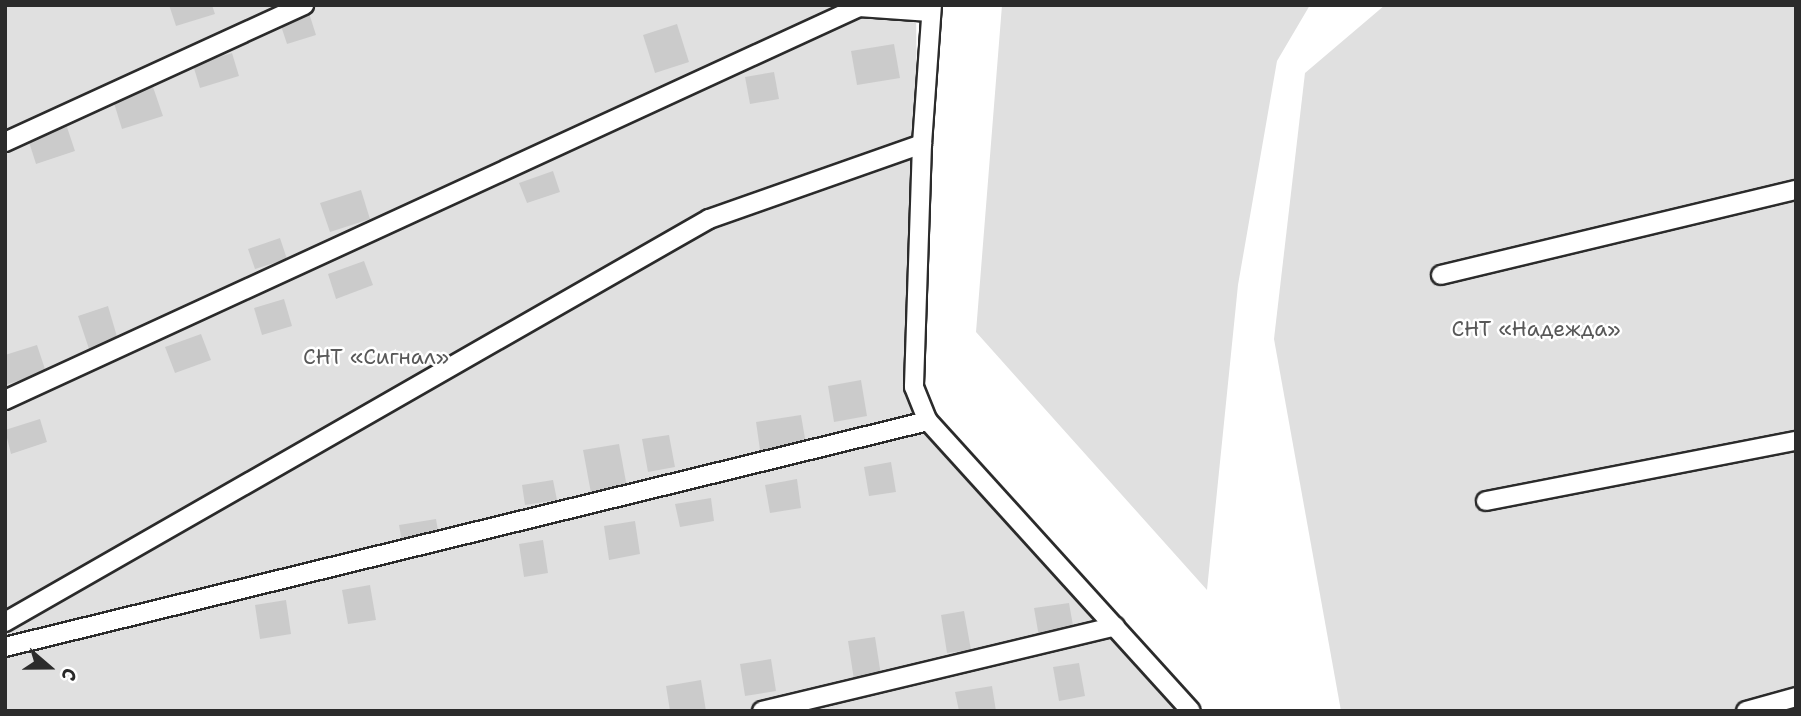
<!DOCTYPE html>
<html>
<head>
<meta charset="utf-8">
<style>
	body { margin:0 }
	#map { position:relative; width:1801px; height:716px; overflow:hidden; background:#fff; font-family:"Shantell Sans",sans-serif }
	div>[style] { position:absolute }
	.green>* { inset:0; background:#e0e0e0 }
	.building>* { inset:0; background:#cbcbcb }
	.roads { filter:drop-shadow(2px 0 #2b2b2b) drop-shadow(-2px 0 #2b2b2b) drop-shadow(0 2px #2b2b2b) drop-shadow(0 -2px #2b2b2b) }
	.lane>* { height:18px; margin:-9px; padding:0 9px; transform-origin:9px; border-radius:9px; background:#fff }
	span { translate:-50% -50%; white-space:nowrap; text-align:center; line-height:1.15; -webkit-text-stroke:5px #fff; paint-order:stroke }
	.park-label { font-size:21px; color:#585858 }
	.frame { position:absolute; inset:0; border:7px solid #2b2b2b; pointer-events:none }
	.north { position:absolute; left:14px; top:632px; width:70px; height:70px; -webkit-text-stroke:5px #fff; paint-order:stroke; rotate:110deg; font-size:19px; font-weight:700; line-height:28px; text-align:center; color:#2b2b2b }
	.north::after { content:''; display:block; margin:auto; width:24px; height:32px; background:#2b2b2b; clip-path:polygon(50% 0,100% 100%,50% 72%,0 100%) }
</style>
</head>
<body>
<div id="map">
	<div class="green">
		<div style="clip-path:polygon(5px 5px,916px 5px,920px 414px,1204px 711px,5px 711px)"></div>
		<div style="clip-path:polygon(1002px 5px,1310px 5px,1277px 61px,1238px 285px,1207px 590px,976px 332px)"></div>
		<div style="clip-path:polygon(1385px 5px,1796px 5px,1796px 711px,1341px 711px,1274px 339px,1305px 73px)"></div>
	</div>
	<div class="building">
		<div style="clip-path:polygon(169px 5px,212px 5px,215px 14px,176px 26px)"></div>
		<div style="clip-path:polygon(309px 13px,316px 35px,287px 44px,280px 23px)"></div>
		<div style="clip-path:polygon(677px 24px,689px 62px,655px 73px,643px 35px)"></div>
		<div style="clip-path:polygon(894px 44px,900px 78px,857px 85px,851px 51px)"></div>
		<div style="clip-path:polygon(232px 53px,239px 76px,200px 88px,193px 65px)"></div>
		<div style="clip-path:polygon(774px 72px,779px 99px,750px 104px,745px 77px)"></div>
		<div style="clip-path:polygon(153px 87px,163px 116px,122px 129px,113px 100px)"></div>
		<div style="clip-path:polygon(67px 127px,75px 151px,36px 164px,28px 139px)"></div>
		<div style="clip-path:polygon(553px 171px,560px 192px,527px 203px,519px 183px)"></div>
		<div style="clip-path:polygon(361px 190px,370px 219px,330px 232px,320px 203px)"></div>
		<div style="clip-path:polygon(280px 238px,287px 259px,255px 269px,248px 249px)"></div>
		<div style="clip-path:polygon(364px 261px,373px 285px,336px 299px,328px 274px)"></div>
		<div style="clip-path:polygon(284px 299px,292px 326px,262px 335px,254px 308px)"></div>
		<div style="clip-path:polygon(108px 306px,118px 340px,89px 349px,78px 316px)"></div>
		<div style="clip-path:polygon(201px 334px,211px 360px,175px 373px,165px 347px)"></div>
		<div style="clip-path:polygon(37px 345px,46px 372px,5px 385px,5px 355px)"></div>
		<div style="clip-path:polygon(861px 380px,867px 416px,834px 422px,828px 386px)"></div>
		<div style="clip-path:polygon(801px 415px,807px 450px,761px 457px,756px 422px)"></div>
		<div style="clip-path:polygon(40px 419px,47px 442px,11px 454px,5px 430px)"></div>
		<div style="clip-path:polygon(669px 435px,675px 467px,648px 472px,642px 439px)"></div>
		<div style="clip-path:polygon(619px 444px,627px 487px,591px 493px,583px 450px)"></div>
		<div style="clip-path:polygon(891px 462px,896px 492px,869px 496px,864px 467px)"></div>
		<div style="clip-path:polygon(797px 479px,801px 508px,770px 513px,765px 485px)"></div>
		<div style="clip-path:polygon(553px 480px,557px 500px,525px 505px,522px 485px)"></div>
		<div style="clip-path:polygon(711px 498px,714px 521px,680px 527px,675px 504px)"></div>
		<div style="clip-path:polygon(436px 519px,439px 536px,402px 542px,399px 525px)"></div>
		<div style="clip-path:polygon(635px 521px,640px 554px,609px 560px,604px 526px)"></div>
		<div style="clip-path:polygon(543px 540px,548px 573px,524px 577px,519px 544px)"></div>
		<div style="clip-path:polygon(370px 585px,376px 620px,348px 624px,342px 590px)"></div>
		<div style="clip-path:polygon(286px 600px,291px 634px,260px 639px,255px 605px)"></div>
		<div style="clip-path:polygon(1069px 603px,1074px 631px,1039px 637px,1034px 608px)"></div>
		<div style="clip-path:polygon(964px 611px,971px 650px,947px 653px,941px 615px)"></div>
		<div style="clip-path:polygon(875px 637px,881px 675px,854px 680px,848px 641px)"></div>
		<div style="clip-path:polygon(771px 659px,776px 691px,745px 696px,740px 664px)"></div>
		<div style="clip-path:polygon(1079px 663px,1085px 696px,1059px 701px,1053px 667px)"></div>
		<div style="clip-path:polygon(701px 680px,706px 711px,670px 711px,666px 686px)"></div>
		<div style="clip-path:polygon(992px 686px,996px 711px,959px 711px,955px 692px)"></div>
	</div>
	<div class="roads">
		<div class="lane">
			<div style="left:5px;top:142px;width:329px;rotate:-24.6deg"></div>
			<div style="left:922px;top:144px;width:139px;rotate:-85.9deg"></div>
			<div style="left:1441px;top:275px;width:365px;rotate:-13.5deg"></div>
			<div style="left:5px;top:400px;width:940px;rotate:-24.71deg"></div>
			<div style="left:859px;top:7px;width:71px;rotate:4deg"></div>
			<div style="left:1486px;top:501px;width:316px;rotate:-11deg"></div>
			<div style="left:5px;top:622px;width:811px;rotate:-29.79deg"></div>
			<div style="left:709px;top:219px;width:226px;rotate:-19.4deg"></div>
			<div style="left:922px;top:144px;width:243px;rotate:91.9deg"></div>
			<div style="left:914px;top:387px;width:37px;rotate:68deg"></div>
			<div style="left:928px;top:421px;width:391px;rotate:47.8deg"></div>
			<div style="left:5px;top:647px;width:950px;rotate:-13.76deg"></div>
			<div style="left:762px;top:711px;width:363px;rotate:-13.5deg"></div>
			<div style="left:1746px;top:711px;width:52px;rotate:-15.6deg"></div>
		</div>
	</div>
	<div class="park-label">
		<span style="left:1536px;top:329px">СНТ «Надежда»</span>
		<span style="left:376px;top:357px">СНТ «Сигнал»</span>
	</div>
	<div class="frame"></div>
	<div class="north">С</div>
</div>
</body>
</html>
